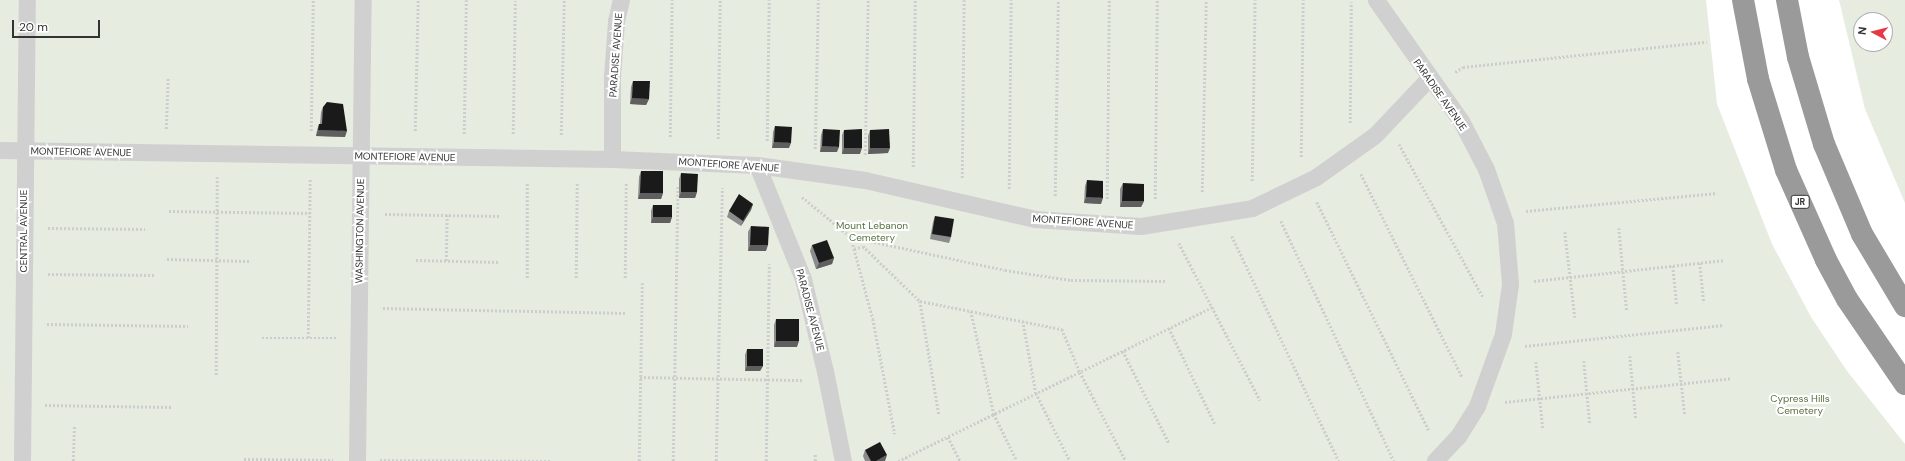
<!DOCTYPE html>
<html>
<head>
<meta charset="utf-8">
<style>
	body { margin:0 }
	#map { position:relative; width:1905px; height:461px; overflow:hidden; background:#fff; font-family:"DM Sans",sans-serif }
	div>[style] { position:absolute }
	.green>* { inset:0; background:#e6ecdf }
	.path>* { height:2.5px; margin-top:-1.25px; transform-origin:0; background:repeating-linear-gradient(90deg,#cdcdcd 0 2px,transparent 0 4px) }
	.service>* { height:17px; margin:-8.5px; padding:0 8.5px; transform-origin:8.5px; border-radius:8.5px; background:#d0d0d0 }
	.motorway>* { height:22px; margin:-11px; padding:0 11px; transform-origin:11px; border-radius:11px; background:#9a9a9a }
	.wall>* { inset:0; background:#8c8c8c }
	.shaded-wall>* { inset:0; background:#5f5f5f }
	.building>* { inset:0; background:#1a1a1a }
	span { translate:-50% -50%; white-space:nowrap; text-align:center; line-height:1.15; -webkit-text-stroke:4px #fff; paint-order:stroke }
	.shield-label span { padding:1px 3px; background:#fff; border:1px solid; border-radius:3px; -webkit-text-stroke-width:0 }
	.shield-label { font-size:9px; color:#333; font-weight:700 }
	.street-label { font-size:10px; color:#333 }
	.park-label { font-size:10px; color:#56703f }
	.north { position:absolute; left:1853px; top:12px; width:40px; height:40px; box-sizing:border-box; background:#fff; border:1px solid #adadad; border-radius:50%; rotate:277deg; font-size:11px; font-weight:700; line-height:16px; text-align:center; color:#333 }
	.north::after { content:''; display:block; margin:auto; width:14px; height:18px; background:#e63946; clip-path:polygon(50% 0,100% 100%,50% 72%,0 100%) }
	.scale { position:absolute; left:12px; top:20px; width:88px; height:18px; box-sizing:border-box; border:2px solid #333; border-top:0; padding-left:5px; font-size:12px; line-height:14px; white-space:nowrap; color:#333; -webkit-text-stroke:3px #fff; paint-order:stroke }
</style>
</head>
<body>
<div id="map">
	<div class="green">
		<div style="clip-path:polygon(0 0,1706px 0,1717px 104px,1772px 244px,1811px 317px,1847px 371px,1905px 444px,1905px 461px,0 461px)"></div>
		<div style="clip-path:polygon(evenodd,1839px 0,1905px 0,1905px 203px,1865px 109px,1839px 0,1861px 20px,1885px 20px,1885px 44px,1861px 44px,1861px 20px)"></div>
	</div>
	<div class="path">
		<div style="left:1455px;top:72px;width:9px;rotate:-32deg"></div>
		<div style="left:1463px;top:67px;width:245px;rotate:-5.9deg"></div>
		<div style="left:1350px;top:123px;width:121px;rotate:-89.5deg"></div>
		<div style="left:166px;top:129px;width:52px;rotate:-87.8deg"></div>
		<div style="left:311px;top:131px;width:131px;rotate:-89.1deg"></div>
		<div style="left:415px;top:131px;width:131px;rotate:-88.7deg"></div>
		<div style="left:464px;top:134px;width:134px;rotate:-89.1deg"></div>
		<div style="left:513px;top:134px;width:133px;rotate:-89.1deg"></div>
		<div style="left:561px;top:135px;width:135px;rotate:-88.7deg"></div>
		<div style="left:670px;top:137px;width:137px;rotate:-89.2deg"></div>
		<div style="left:718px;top:139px;width:139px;rotate:-89.2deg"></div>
		<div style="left:767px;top:141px;width:141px;rotate:-89.2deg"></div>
		<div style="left:1399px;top:144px;width:175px;rotate:61.2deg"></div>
		<div style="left:815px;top:149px;width:149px;rotate:-88.8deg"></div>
		<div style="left:865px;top:155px;width:155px;rotate:-88.9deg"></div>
		<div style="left:1301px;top:157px;width:157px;rotate:-89.3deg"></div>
		<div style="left:913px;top:167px;width:167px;rotate:-89.3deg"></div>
		<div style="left:1361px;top:174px;width:227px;rotate:63.5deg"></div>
		<div style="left:962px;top:178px;width:178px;rotate:-89.4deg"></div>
		<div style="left:1252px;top:181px;width:181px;rotate:-89.1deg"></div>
		<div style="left:1009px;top:189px;width:189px;rotate:-89.4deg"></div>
		<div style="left:1202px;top:192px;width:192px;rotate:-88.8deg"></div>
		<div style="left:1055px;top:196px;width:196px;rotate:-89.1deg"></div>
		<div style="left:802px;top:197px;width:63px;rotate:39.2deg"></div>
		<div style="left:851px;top:237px;width:85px;rotate:75deg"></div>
		<div style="left:873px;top:319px;width:117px;rotate:79.2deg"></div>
		<div style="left:1107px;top:199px;width:199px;rotate:-89.4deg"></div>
		<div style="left:1155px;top:199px;width:199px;rotate:-89.4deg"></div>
		<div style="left:1317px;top:202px;width:255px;rotate:63.9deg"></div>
		<div style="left:169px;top:211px;width:141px;rotate:0.8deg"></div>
		<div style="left:1526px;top:211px;width:192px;rotate:-5.4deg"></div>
		<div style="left:385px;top:214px;width:114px;rotate:1deg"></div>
		<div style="left:1281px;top:221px;width:265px;rotate:64.8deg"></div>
		<div style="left:48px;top:228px;width:97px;rotate:0.6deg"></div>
		<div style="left:1619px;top:228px;width:84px;rotate:84.6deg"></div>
		<div style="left:1565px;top:232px;width:86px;rotate:83.3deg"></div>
		<div style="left:1232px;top:236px;width:249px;rotate:64.6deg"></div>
		<div style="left:851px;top:237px;width:157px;rotate:12.1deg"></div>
		<div style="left:1005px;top:270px;width:67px;rotate:8.6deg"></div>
		<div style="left:1071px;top:280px;width:95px;rotate:0.6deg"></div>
		<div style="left:1179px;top:243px;width:177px;rotate:62.7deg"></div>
		<div style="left:863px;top:246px;width:79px;rotate:44deg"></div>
		<div style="left:920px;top:301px;width:115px;rotate:80.5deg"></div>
		<div style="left:854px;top:249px;width:9px;rotate:-18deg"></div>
		<div style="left:167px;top:259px;width:82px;rotate:1.4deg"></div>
		<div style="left:416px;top:260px;width:83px;rotate:1.4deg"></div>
		<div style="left:446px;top:261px;width:46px;rotate:-88.8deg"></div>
		<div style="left:1700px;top:263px;width:40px;rotate:84.3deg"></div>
		<div style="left:1673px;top:266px;width:40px;rotate:84.3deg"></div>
		<div style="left:48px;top:274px;width:107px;rotate:0.5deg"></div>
		<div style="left:527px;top:278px;width:96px;rotate:-90deg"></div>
		<div style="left:576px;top:278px;width:95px;rotate:-89.4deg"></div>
		<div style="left:625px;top:278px;width:95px;rotate:-89.4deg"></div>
		<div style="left:1534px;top:281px;width:190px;rotate:-6.3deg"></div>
		<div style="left:920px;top:301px;width:145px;rotate:11.2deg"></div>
		<div style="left:1062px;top:329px;width:47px;rotate:67.3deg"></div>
		<div style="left:1080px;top:372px;width:100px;rotate:62.7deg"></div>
		<div style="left:383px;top:308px;width:242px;rotate:1.2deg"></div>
		<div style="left:971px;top:311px;width:106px;rotate:77.4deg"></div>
		<div style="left:994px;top:414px;width:52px;rotate:63.9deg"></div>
		<div style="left:1023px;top:321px;width:73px;rotate:79.8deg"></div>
		<div style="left:1036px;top:393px;width:76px;rotate:63.4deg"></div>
		<div style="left:47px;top:324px;width:141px;rotate:0.8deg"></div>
		<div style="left:1169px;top:328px;width:106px;rotate:64.4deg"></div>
		<div style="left:262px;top:338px;width:74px"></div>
		<div style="left:308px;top:338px;width:160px;rotate:-89.3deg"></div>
		<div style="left:1525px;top:346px;width:200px;rotate:-6deg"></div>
		<div style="left:1123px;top:351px;width:103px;rotate:63.4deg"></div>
		<div style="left:1678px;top:352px;width:63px;rotate:83.7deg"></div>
		<div style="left:1630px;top:356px;width:63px;rotate:84.6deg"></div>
		<div style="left:1584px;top:361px;width:63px;rotate:84.6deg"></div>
		<div style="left:1536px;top:362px;width:67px;rotate:84deg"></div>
		<div style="left:216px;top:375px;width:198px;rotate:-89.7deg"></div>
		<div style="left:640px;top:377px;width:163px;rotate:1.1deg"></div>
		<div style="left:1505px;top:402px;width:228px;rotate:-6deg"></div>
		<div style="left:45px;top:405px;width:127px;rotate:0.9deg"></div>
		<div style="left:948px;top:437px;width:27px;rotate:63deg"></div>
		<div style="left:906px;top:457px;width:4px;rotate:63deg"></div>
		<div style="left:244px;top:459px;width:89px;rotate:0.6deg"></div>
		<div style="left:380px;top:460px;width:171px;rotate:0.3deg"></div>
		<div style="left:73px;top:461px;width:36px;rotate:-88deg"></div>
		<div style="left:639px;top:461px;width:178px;rotate:-89deg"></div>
		<div style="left:673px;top:461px;width:275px;rotate:-89deg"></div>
		<div style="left:716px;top:461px;width:273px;rotate:-88.7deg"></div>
		<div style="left:766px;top:461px;width:197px;rotate:-89.1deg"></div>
		<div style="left:815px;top:461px;width:7px;rotate:-90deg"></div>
		<div style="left:898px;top:461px;width:350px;rotate:-26.1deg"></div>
	</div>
	<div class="service">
		<div style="left:1376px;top:0;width:148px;rotate:54.9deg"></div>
		<div style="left:1461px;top:121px;width:54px;rotate:62.5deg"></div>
		<div style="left:1486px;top:169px;width:57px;rotate:70.6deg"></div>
		<div style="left:1505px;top:223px;width:61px;rotate:85.3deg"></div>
		<div style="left:1510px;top:284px;width:50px;rotate:98deg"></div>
		<div style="left:1503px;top:334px;width:77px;rotate:109.9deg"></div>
		<div style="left:1477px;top:406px;width:36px;rotate:122deg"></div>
		<div style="left:1458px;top:436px;width:34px;rotate:133deg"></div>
		<div style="left:0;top:150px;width:612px;rotate:0.84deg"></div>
		<div style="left:612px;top:159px;width:145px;rotate:2.4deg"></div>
		<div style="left:757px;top:165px;width:109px;rotate:7.9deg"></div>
		<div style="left:865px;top:180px;width:174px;rotate:12.9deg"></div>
		<div style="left:1035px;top:219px;width:106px;rotate:3.8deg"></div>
		<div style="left:1141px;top:226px;width:112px;rotate:-9.2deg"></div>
		<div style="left:1252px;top:208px;width:71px;rotate:-25.8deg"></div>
		<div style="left:1316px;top:177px;width:72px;rotate:-35.4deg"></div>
		<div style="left:1375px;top:135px;width:79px;rotate:-46.5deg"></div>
		<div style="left:612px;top:159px;width:83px;rotate:-90deg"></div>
		<div style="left:612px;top:76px;width:55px;rotate:-85.8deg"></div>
		<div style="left:616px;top:21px;width:22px;rotate:-77deg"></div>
		<div style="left:757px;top:165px;width:123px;rotate:68deg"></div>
		<div style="left:803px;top:279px;width:95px;rotate:76.6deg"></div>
		<div style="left:825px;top:371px;width:92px;rotate:78.7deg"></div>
		<div style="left:22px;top:461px;width:461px;rotate:-89.4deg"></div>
		<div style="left:357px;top:461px;width:461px;rotate:-89.3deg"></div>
	</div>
	<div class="motorway">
		<div style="left:1743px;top:0;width:80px;rotate:79.2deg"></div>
		<div style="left:1758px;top:79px;width:95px;rotate:72.9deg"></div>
		<div style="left:1786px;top:170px;width:98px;rotate:66deg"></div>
		<div style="left:1826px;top:260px;width:44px;rotate:61.7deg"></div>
		<div style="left:1847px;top:299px;width:103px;rotate:55.7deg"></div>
		<div style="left:1787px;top:0;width:58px;rotate:79.1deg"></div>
		<div style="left:1798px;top:57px;width:91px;rotate:73.4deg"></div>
		<div style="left:1824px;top:144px;width:98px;rotate:67.1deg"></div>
		<div style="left:1862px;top:234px;width:84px;rotate:59.2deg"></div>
	</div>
	<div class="wall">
		<div style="clip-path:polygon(633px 81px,649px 99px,646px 105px,630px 104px,631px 87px)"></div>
		<div style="clip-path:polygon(323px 107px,345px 137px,316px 136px,317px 130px,319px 124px,320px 124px,321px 112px)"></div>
		<div style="clip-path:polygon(775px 126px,789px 148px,772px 148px,773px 132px)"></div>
		<div style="clip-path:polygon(823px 129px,837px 152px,820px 152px,821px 135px)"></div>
		<div style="clip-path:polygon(844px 130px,860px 154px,842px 154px,842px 135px)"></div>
		<div style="clip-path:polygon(870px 130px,888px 153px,868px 154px,868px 136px)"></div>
		<div style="clip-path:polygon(641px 171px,663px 193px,661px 199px,638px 199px,639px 177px)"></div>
		<div style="clip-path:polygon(681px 173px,697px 192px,695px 198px,679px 198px,679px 179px)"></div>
		<div style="clip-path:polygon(1087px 180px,1101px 204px,1084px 203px,1085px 186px)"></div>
		<div style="clip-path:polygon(1123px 183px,1144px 201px,1141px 207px,1120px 207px,1120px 189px)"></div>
		<div style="clip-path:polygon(753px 204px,751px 210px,741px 226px,727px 217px,729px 211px)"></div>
		<div style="clip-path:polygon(653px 205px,672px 217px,670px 223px,651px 223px,651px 211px)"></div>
		<div style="clip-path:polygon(935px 216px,951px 237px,949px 243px,930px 239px,933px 222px)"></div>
		<div style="clip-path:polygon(751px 226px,766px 251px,748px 251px,748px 232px)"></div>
		<div style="clip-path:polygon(812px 245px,834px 258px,832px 264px,816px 269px,810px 251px)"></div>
		<div style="clip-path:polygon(776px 319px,797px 347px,774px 347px,774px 325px)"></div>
		<div style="clip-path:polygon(747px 349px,763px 366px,760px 371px,745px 371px,745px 355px)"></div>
		<div style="clip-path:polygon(865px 450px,885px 461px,865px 461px,863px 456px)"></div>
	</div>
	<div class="shaded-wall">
		<div style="clip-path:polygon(632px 98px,649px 99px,646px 105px,630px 104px)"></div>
		<div style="clip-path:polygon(318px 130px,347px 131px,345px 137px,316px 136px)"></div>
		<div style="clip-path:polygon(774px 142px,791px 143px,789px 148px,772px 148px)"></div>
		<div style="clip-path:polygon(822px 146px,839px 147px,837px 152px,820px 152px)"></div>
		<div style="clip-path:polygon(844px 148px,862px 148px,860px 154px,842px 154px)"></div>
		<div style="clip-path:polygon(870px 148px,890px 148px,888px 153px,868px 154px)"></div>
		<div style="clip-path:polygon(681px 192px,697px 192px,695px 198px,679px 198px)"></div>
		<div style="clip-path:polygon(640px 193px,663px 193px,661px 199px,638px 199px)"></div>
		<div style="clip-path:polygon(1086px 197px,1103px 198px,1101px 204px,1084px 203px)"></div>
		<div style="clip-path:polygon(1122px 201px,1144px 201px,1141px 207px,1120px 207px)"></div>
		<div style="clip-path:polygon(753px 204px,751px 210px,741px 226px,743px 221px)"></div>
		<div style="clip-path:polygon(653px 217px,672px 217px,670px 223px,651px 223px)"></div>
		<div style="clip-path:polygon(750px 245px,768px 245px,766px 251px,748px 251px)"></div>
		<div style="clip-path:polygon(834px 258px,832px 264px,816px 269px,819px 263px)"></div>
		<div style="clip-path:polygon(776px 341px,799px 341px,797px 347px,774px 347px)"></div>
		<div style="clip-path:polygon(747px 366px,763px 366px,760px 371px,745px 371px)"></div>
		<div style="clip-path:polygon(887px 455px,885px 461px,876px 461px)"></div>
	</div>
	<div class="building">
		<div style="clip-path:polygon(633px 81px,650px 81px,649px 99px,632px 98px)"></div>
		<div style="clip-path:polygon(327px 102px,343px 104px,347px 131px,318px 130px,319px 124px,322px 124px,323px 107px)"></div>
		<div style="clip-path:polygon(775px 126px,792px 127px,791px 143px,774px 142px)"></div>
		<div style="clip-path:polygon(823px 129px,840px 130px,839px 147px,822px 146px)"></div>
		<div style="clip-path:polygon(862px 129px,862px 148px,844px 148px,844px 130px)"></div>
		<div style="clip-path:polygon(889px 129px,890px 148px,870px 148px,870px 130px)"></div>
		<div style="clip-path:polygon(641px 171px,663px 171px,663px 193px,640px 193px)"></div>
		<div style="clip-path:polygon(681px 173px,698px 174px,697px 192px,681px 192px)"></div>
		<div style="clip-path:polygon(1087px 180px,1103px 181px,1103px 198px,1086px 197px)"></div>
		<div style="clip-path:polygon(1123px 183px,1144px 184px,1144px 201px,1122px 201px)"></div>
		<div style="clip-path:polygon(739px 194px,753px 204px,743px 221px,729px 211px)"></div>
		<div style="clip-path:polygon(653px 205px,672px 205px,672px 217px,653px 217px)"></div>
		<div style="clip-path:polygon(935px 216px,954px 219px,951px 237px,932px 234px)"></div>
		<div style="clip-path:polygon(751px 226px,769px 227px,768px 245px,750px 245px)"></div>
		<div style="clip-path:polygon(827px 240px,834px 258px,819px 263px,812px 245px)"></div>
		<div style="clip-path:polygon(776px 319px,799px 319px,799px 341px,776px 341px)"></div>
		<div style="clip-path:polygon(747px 349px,763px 349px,763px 366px,747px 366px)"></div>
		<div style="clip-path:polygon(880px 442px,887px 455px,876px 461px,871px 461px,865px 450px)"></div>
	</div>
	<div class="shield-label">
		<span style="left:1800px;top:202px">JR</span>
	</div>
	<div class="street-label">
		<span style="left:616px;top:55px;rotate:-86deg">PARADISE AVENUE</span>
		<span style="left:1440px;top:95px;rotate:55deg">PARADISE AVENUE</span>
		<span style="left:81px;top:152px;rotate:1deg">MONTEFIORE AVENUE</span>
		<span style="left:405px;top:157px;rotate:1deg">MONTEFIORE AVENUE</span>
		<span style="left:729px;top:165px;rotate:4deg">MONTEFIORE AVENUE</span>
		<span style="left:1083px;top:222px;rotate:4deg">MONTEFIORE AVENUE</span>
		<span style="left:24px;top:231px;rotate:-90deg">CENTRAL AVENUE</span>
		<span style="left:360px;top:231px;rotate:-89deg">WASHINGTON AVENUE</span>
		<span style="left:810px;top:310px;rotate:75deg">PARADISE AVENUE</span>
	</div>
	<div class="park-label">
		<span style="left:872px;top:231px">Mount Lebanon<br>Cemetery</span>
		<span style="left:1800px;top:404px">Cypress Hills<br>Cemetery</span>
	</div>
	<div class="north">N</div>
	<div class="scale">20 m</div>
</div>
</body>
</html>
